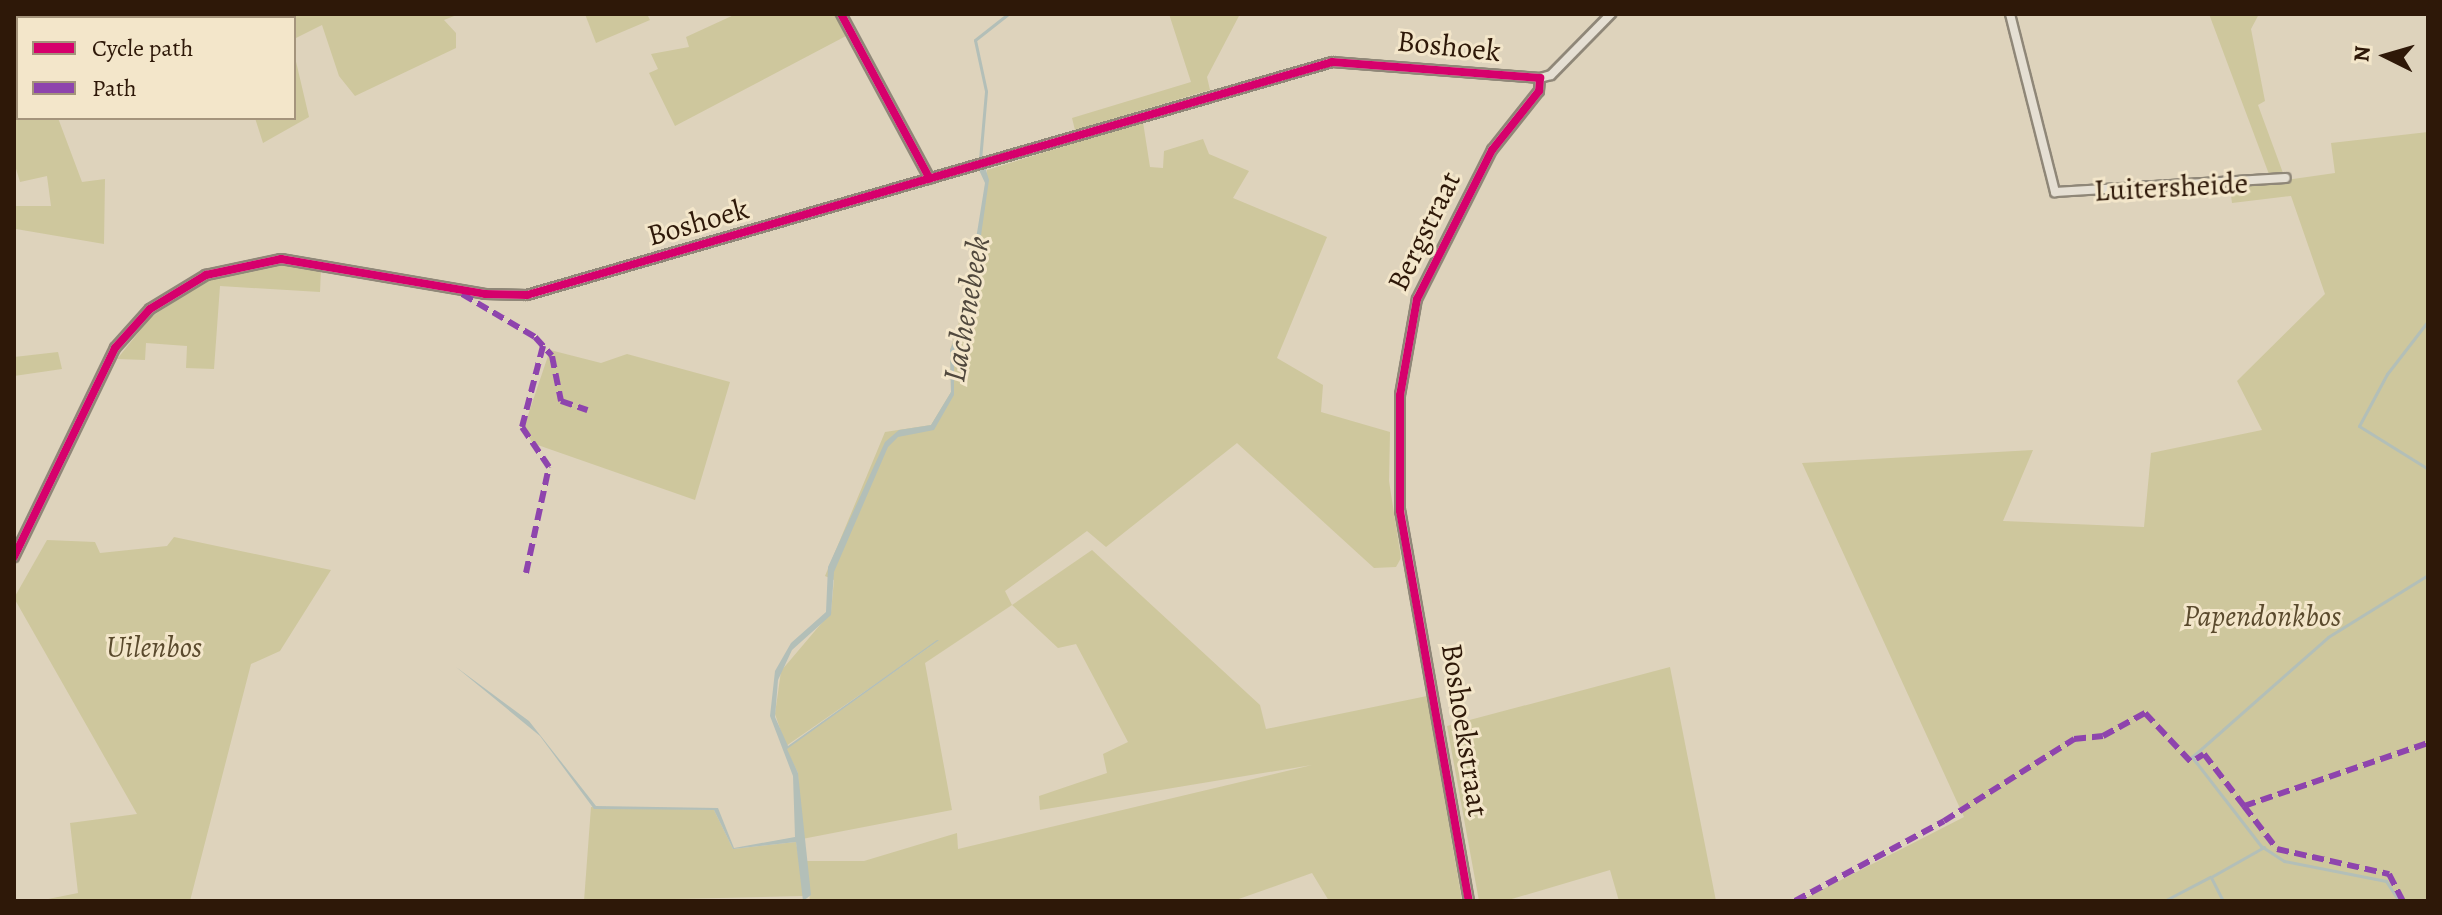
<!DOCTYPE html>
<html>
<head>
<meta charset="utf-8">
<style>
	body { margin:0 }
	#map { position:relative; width:2442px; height:915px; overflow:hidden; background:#ded3bc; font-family:Alegreya,serif }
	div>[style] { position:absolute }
	.green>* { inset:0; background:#cec79d }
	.water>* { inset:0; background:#b3bfb8 }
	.stream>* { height:3px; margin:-1.5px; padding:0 1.5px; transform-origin:1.5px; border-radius:1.5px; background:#b3bfb8 }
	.roads { filter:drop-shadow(2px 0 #8f8778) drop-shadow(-2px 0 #8f8778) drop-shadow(0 2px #8f8778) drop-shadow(0 -2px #8f8778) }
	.street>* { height:8px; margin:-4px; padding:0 4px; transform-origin:4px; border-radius:4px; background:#e5dfd3 }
	.quiet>* { height:6px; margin-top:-3px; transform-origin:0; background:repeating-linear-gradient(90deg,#8e44ad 0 12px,transparent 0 18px) }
	.cycleway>* { height:8px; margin:-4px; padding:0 4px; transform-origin:4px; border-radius:4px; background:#d6006c }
	span { translate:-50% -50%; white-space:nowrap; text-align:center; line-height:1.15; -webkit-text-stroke:6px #f3e6ca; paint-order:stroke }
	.street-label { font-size:30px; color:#2e1808 }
	.park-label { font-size:30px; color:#5a4a2d; font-style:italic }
	.water-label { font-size:32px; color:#50483d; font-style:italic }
	.frame { position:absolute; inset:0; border:16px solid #2e1808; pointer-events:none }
	.legend { position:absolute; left:16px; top:16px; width:280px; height:104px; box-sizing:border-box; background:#f3e6ca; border:2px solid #a4947c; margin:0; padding:10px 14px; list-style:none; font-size:24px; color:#2e1808 }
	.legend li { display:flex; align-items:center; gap:16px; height:40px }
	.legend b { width:40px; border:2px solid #a4947c }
	.north { position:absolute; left:2346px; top:16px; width:80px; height:80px; -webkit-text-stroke:6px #f3e6ca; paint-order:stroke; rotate:275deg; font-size:22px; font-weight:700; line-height:32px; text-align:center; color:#2e1808 }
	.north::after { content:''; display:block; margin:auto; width:28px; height:36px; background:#2e1808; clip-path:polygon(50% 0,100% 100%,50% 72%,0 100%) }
</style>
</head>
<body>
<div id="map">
	<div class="green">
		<div style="clip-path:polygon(222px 14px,459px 14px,444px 20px,456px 33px,456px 48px,355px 96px,339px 76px,322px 25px,294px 39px,294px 18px)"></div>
		<div style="clip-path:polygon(585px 14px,647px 14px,650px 20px,596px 43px)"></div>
		<div style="clip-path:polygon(736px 14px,835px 14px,846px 36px,675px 126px,649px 73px,658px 69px,651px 54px,689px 47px,686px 37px)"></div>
		<div style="clip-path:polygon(1169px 14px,1240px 14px,1207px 77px,1210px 90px,1075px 130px,1072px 118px,1191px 82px)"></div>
		<div style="clip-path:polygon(2209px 14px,2259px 14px,2251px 29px,2265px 101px,2258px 105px,2283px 173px,2270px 177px)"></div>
		<div style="clip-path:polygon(18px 32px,18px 118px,58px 118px,82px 182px,105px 179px,104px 244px,16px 229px,14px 206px,51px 206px,47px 176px,20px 182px,14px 162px)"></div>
		<div style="clip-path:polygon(294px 53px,309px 117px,263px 143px,255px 118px,294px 118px)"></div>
		<div style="clip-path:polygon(1143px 122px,1150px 167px,1163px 168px,1164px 151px,1203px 139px,1209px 154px,1249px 171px,1233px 198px,1327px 237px,1277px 358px,1323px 385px,1321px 412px,1390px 432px,1389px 481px,1401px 558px,1396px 567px,1374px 568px,1237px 443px,1106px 547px,1087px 531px,1005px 591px,1012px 605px,1092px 550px,1260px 705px,1266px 729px,1427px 696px,1462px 901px,1329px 901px,1312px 873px,1233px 901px,810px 901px,805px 861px,864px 861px,957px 833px,958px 849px,1312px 765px,1040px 810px,1039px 796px,1107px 773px,1103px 754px,1128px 742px,1076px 644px,1058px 648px,1012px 605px,925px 663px,952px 810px,802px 839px,800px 833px,798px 773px,786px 749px,939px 640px,786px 746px,775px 714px,781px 671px,831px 612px,834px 580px,825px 576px,885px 432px,931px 425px,951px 392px,950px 350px,973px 279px,987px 170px)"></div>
		<div style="clip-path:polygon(2428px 132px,2428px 901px,1800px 901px,1964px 817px,1802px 463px,2033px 450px,2003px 521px,2144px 527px,2151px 453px,2262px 430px,2237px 381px,2325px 294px,2291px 196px,2232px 203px,2230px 188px,2335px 173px,2331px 143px)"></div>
		<div style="clip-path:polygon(290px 264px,321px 269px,320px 292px,220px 286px,214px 369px,186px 368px,187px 346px,146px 343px,145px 360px,117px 359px,151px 317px,203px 283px,244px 269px)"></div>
		<div style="clip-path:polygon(550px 350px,601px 363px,627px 354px,730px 382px,695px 500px,532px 443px,524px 427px)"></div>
		<div style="clip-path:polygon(58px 352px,62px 369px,14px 376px,14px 357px)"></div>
		<div style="clip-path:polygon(174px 537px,331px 570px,280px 651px,251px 664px,190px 901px,38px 901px,78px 893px,70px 823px,137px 814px,14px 598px,47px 540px,95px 542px,100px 553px,167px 546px)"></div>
		<div style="clip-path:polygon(1670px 667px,1716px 901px,1619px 901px,1610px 870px,1505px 901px,1479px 901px,1447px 726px)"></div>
		<div style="clip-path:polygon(591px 807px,714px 810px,733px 849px,796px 842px,805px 896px,584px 901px)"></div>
	</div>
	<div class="water">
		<div style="clip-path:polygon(985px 167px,989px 180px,969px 319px,954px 357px,954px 395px,934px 430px,898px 437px,888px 447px,834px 572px,831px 615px,792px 650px,778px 680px,775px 717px,788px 746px,937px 640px,939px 640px,787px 749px,798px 773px,811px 895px,803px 901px,796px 842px,733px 849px,714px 810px,594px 809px,540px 736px,456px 667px,529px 721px,596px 806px,718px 808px,734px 848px,795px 837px,793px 776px,770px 716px,775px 671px,791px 643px,826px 612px,828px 567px,885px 442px,899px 430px,931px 425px,951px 392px,950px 350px,963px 320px,985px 183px,979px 170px)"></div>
	</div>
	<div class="stream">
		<div style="left:980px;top:160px;width:69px;rotate:-85deg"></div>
		<div style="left:986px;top:91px;width:52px;rotate:-102.2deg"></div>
		<div style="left:975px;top:40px;width:42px;rotate:-38.2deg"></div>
		<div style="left:2428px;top:321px;width:67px;rotate:127.7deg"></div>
		<div style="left:2387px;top:374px;width:59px;rotate:118.3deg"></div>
		<div style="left:2359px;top:426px;width:81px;rotate:31.9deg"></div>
		<div style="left:2164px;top:901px;width:52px;rotate:-27.6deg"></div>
		<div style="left:2223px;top:901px;width:27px;rotate:-117deg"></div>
		<div style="left:2211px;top:877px;width:61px;rotate:-29.5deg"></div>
		<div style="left:2399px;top:901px;width:24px;rotate:-123deg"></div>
		<div style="left:2386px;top:881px;width:104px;rotate:-168.9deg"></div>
		<div style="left:2284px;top:861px;width:27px;rotate:-147deg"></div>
		<div style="left:2261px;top:846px;width:113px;rotate:-127.8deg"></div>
		<div style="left:2192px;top:757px;width:181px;rotate:-41.4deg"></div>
		<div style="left:2328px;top:637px;width:118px;rotate:-31.8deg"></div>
	</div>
	<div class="roads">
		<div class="street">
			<div style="left:841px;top:14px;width:187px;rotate:61.7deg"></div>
			<div style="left:2010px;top:14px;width:184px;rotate:75.8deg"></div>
			<div style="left:2055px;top:192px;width:231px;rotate:-3.5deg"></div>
			<div style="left:14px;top:557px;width:232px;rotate:-64.2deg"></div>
			<div style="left:115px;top:348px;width:52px;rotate:-48.1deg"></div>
			<div style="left:150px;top:309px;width:66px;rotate:-31.3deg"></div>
			<div style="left:206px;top:275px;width:77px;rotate:-12deg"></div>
			<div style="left:281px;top:259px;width:207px;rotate:9.7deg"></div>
			<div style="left:485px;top:294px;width:42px;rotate:1.4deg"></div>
			<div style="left:527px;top:295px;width:838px;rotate:-16.14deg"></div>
			<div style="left:1332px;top:62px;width:209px;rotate:4.4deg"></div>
			<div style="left:1540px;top:78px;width:11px;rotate:-15deg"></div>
			<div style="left:1551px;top:75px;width:86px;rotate:-45.5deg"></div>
			<div style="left:1469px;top:901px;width:396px;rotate:-100deg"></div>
			<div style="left:1400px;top:511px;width:116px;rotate:-90deg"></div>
			<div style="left:1400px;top:395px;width:97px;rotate:-80deg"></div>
			<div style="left:1417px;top:299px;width:167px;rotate:-63.3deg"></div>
			<div style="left:1492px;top:150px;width:75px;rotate:-51.5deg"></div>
			<div style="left:1539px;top:91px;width:13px;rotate:-86deg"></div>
		</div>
	</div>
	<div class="quiet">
		<div style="left:462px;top:294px;width:85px;rotate:30.5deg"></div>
		<div style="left:535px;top:337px;width:25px;rotate:48deg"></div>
		<div style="left:552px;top:356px;width:46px;rotate:78.7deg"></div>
		<div style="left:561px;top:401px;width:28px;rotate:19deg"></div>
		<div style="left:526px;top:573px;width:108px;rotate:-77.8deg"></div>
		<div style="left:549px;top:467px;width:48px;rotate:-124deg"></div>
		<div style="left:522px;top:427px;width:84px;rotate:-75.5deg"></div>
		<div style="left:2196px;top:759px;width:9px;rotate:-32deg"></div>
		<div style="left:2204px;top:754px;width:66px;rotate:52.4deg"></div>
		<div style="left:2244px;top:806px;width:194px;rotate:-18.9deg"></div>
		<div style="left:2244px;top:806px;width:54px;rotate:52.5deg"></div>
		<div style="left:2277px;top:849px;width:115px;rotate:12.6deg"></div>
		<div style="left:2389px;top:874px;width:30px;rotate:63deg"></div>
		<div style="left:1795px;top:901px;width:169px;rotate:-28.2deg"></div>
		<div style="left:1944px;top:821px;width:154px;rotate:-32.2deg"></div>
		<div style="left:2074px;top:739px;width:29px;rotate:-6deg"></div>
		<div style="left:2103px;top:736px;width:48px;rotate:-28.7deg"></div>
		<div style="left:2145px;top:713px;width:69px;rotate:46.8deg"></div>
	</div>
	<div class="cycleway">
		<div style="left:841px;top:14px;width:187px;rotate:61.7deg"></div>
		<div style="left:14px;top:557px;width:232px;rotate:-64.2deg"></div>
		<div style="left:115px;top:348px;width:52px;rotate:-48.1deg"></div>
		<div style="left:150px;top:309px;width:66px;rotate:-31.3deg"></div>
		<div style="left:206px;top:275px;width:77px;rotate:-12deg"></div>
		<div style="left:281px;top:259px;width:207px;rotate:9.7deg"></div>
		<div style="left:485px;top:294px;width:42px;rotate:1.4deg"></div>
		<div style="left:527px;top:295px;width:838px;rotate:-16.14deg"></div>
		<div style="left:1332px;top:62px;width:209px;rotate:4.4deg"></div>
		<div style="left:1540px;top:78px;width:13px;rotate:94deg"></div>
		<div style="left:1539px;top:91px;width:75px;rotate:128.5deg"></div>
		<div style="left:1492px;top:150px;width:167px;rotate:116.7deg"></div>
		<div style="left:1417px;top:299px;width:97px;rotate:100deg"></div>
		<div style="left:1400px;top:395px;width:116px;rotate:90deg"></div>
		<div style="left:1400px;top:511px;width:396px;rotate:80deg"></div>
	</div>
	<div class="street-label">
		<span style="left:1449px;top:46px;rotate:6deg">Boshoek</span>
		<span style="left:2171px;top:187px;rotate:-3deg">Luitersheide</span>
		<span style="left:698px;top:222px;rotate:-16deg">Boshoek</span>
		<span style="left:1424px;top:231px;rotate:-64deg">Bergstraat</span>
		<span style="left:1465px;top:730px;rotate:81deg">Boshoekstraat</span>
	</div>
	<div class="park-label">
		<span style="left:2262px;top:616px">Papendonkbos</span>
		<span style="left:154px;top:647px">Uilenbos</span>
	</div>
	<div class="water-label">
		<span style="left:966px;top:309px;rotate:-80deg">Lachenebeek</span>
	</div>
	<div class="frame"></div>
	<ul class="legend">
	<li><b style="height:10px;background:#d6006c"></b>Cycle path</li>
	<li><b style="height:10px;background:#8e44ad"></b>Path</li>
	</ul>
	<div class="north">N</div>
</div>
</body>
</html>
